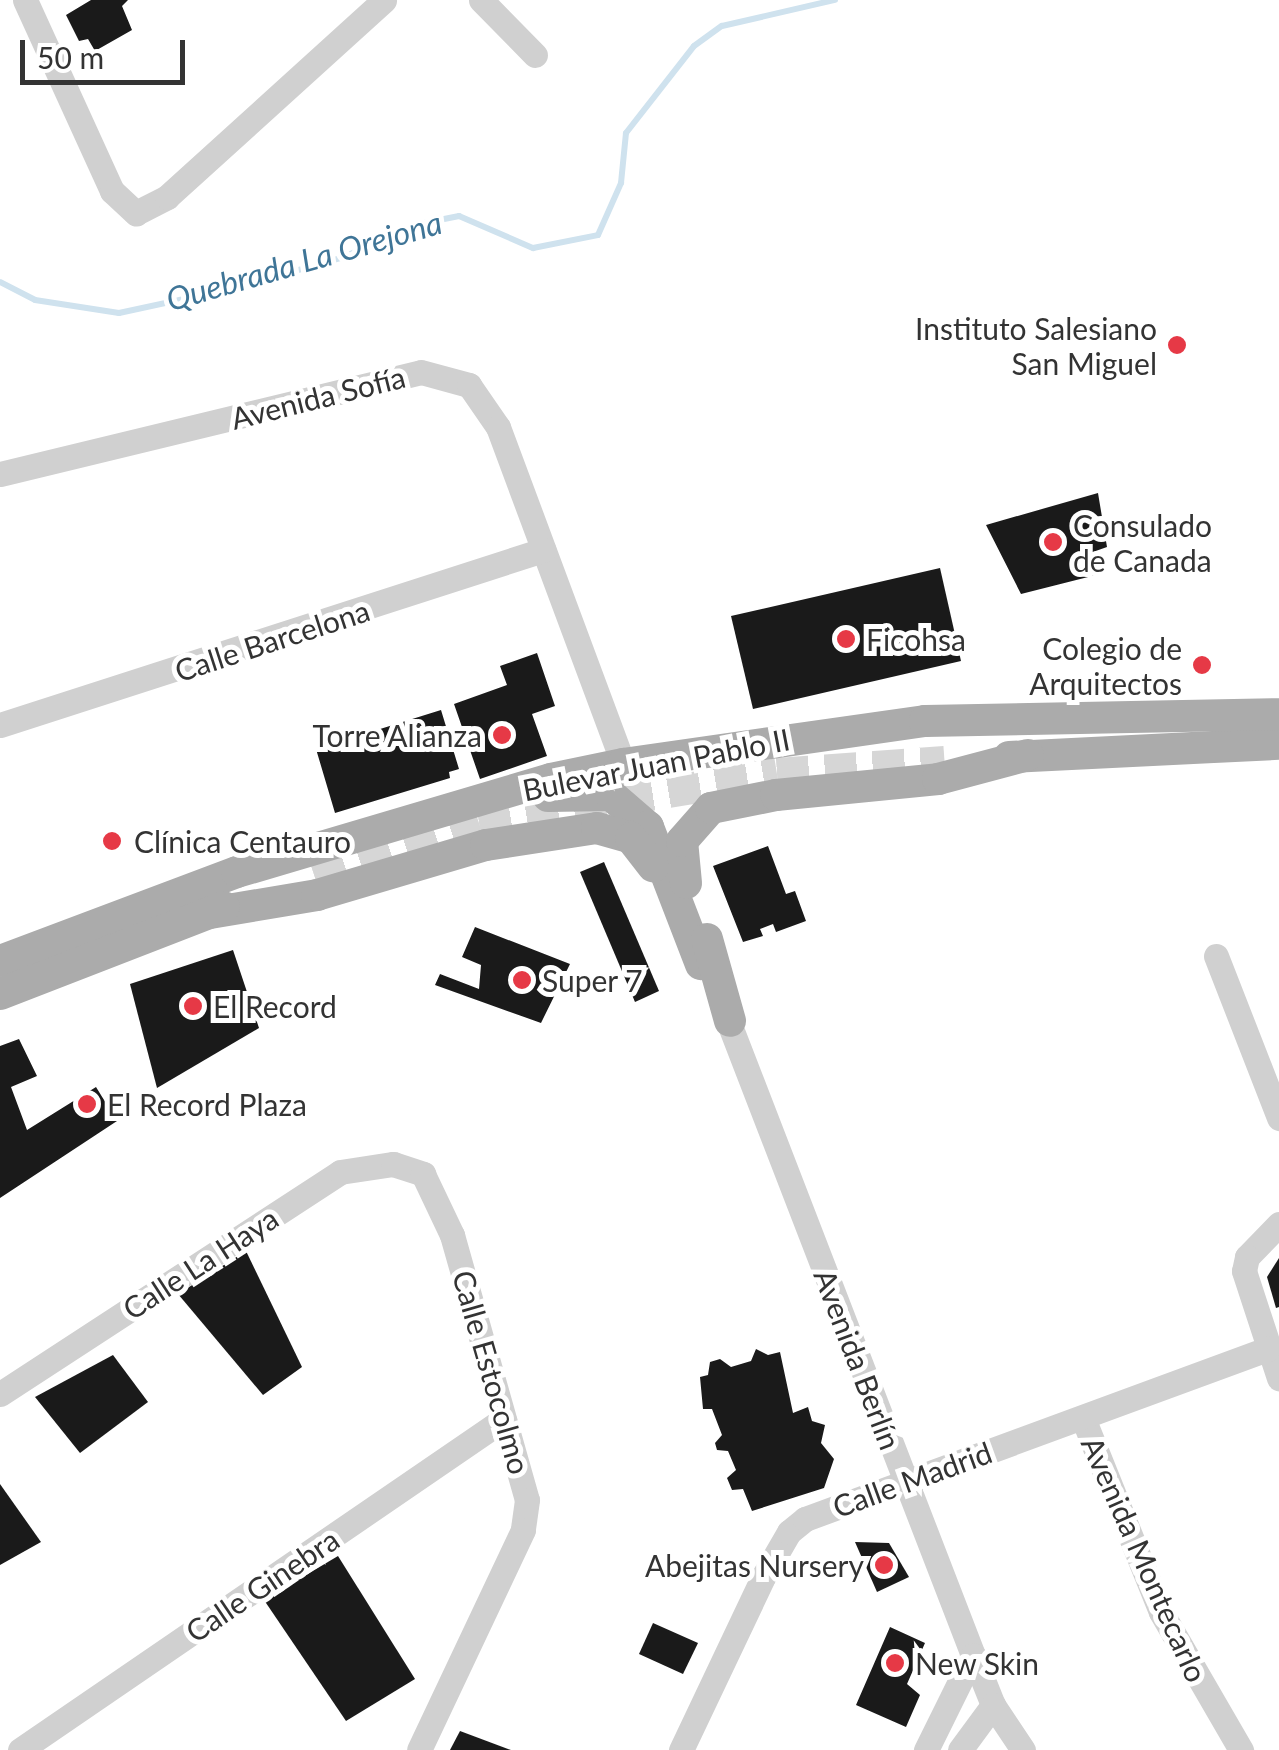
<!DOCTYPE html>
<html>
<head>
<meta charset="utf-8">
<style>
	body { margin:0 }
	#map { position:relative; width:1279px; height:1750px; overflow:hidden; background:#fff; font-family:Lato,sans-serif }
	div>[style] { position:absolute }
	.stream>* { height:6px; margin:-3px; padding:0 3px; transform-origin:3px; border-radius:3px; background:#cfe2ee }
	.building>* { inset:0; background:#1a1a1a }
	.major-tunnel>* { height:32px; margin-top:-16px; transform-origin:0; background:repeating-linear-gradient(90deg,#d6d6d6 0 32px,transparent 0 48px) }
	.minor>* { height:25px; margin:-12.5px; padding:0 12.5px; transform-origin:12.5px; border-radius:12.5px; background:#d0d0d0 }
	.major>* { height:32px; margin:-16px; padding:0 16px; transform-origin:16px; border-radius:16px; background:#ababab }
	.dots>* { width:28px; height:28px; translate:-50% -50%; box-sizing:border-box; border:5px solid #fff; border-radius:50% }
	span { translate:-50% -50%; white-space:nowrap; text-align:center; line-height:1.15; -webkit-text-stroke:10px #fff; paint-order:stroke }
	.poi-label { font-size:30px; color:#333 }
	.right { translate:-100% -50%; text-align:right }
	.left { translate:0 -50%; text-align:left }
	.street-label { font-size:30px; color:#333 }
	.water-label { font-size:32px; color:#3f7597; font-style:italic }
	.scale { position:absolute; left:20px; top:40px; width:165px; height:45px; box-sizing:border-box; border:5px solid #333; border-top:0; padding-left:12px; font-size:30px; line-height:35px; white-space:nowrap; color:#333; -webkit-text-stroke:8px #fff; paint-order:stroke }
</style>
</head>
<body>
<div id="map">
	<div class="stream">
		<div style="left:0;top:282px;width:39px;rotate:27deg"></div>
		<div style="left:35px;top:300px;width:85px;rotate:8.8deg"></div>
		<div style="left:119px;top:313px;width:119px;rotate:-12.2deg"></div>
		<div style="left:235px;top:288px;width:113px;rotate:-15.9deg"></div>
		<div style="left:344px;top:257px;width:77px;rotate:-24.6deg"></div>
		<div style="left:414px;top:225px;width:46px;rotate:-11.3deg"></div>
		<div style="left:459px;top:216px;width:81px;rotate:23.4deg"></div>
		<div style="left:533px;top:248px;width:66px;rotate:-11.3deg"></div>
		<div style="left:598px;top:235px;width:57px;rotate:-66.1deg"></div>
		<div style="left:621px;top:183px;width:50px;rotate:-84.3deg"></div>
		<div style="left:626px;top:133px;width:110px;rotate:-52deg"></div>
		<div style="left:694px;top:46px;width:34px;rotate:-36deg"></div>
		<div style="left:722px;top:26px;width:116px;rotate:-13deg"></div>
	</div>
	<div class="building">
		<div style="clip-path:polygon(91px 0,128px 0,122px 6px,132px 30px,95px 51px,88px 39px,79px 41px,66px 15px)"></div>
		<div style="clip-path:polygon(1098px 493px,1107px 547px,1090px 553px,1096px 575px,1021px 594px,986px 525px)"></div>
		<div style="clip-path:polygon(940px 568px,961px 661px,753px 709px,731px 616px)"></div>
		<div style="clip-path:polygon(537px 653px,555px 706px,532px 714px,547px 756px,480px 779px,454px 704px,507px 685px,500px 666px)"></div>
		<div style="clip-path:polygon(441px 710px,459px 769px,449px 772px,450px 778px,335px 813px,316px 749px)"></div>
		<div style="clip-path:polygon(768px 846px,786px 894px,795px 891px,806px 921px,776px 932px,773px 924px,760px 929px,763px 936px,743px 942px,713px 866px)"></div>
		<div style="clip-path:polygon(604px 862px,659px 991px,635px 1002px,580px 872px)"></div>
		<div style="clip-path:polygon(475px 927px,570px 964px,541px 1023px,435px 985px,440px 974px,479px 989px,481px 965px,462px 957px)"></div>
		<div style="clip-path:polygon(233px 950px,259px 1028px,157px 1088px,130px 984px)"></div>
		<div style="clip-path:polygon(19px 1039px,37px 1076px,11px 1087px,27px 1130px,96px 1087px,117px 1121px,0 1198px,0 1046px)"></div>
		<div style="clip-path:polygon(246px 1251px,302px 1367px,263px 1395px,178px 1294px)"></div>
		<div style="clip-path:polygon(1279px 1258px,1279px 1307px,1276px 1308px,1267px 1277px)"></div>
		<div style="clip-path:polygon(756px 1349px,768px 1355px,780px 1352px,793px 1413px,808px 1407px,812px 1421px,825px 1425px,821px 1443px,834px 1459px,824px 1488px,752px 1511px,743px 1489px,732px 1490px,727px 1478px,736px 1470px,728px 1451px,717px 1450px,715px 1443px,722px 1435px,712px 1409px,703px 1409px,700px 1377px,708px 1375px,710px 1362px,720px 1359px,731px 1367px,751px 1361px)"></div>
		<div style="clip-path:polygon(113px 1355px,148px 1402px,80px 1453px,35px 1397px)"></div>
		<div style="clip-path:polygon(0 1484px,41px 1542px,0 1565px)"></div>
		<div style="clip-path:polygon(855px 1542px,889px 1543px,909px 1577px,877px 1592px)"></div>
		<div style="clip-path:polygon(338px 1556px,415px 1679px,346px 1721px,264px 1600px)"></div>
		<div style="clip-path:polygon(653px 1623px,698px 1643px,683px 1674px,639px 1654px)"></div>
		<div style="clip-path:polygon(890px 1627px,925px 1643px,907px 1684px,920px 1695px,906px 1727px,856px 1705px)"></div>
		<div style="clip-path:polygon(460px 1731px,511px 1750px,450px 1750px)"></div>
	</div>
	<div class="major-tunnel">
		<div style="left:315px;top:878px;width:173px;rotate:-18.5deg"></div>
		<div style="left:479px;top:823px;width:302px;rotate:-9.3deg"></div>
		<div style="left:777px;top:774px;width:168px;rotate:-4.1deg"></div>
	</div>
	<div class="minor">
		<div style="left:25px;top:0;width:210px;rotate:65.5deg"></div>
		<div style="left:112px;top:191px;width:33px;rotate:43deg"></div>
		<div style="left:136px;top:213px;width:35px;rotate:-27deg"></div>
		<div style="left:167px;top:197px;width:293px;rotate:-42.2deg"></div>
		<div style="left:481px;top:0;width:77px;rotate:45.5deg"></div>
		<div style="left:0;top:474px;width:433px;rotate:-13.6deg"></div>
		<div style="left:421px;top:372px;width:50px;rotate:15.2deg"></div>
		<div style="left:469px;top:385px;width:51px;rotate:55.4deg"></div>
		<div style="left:498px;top:427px;width:359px;rotate:69.6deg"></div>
		<div style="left:0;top:725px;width:571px;rotate:-17.86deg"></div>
		<div style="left:1216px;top:956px;width:174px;rotate:68.7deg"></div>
		<div style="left:722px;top:1005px;width:697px;rotate:68.89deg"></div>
		<div style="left:973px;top:1655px;width:54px;rotate:68.2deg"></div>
		<div style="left:993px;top:1705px;width:54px;rotate:56.3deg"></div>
		<div style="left:1279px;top:1224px;width:46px;rotate:134.1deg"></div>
		<div style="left:1247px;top:1257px;width:14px;rotate:102deg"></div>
		<div style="left:1244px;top:1271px;width:113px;rotate:71.9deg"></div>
		<div style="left:0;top:1394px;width:406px;rotate:-33.1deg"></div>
		<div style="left:340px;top:1172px;width:54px;rotate:-8.6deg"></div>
		<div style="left:393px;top:1164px;width:32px;rotate:18deg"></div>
		<div style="left:423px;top:1174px;width:68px;rotate:64.6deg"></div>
		<div style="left:452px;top:1235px;width:275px;rotate:74.2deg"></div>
		<div style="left:527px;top:1500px;width:30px;rotate:98deg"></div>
		<div style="left:523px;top:1530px;width:243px;rotate:115.3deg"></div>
		<div style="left:1083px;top:1418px;width:209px;rotate:68.1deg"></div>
		<div style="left:1161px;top:1612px;width:160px;rotate:59.9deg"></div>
		<div style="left:20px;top:1750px;width:586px;rotate:-34.37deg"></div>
		<div style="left:681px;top:1750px;width:191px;rotate:-64.6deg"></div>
		<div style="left:763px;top:1577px;width:52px;rotate:-60deg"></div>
		<div style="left:789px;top:1532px;width:21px;rotate:-39deg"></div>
		<div style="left:805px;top:1519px;width:493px;rotate:-20.2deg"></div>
		<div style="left:926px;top:1750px;width:106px;rotate:-63.7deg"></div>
		<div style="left:960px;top:1750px;width:56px;rotate:-53.7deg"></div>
	</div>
	<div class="major">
		<div style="left:1009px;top:757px;width:270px;rotate:-2.8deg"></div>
		<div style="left:548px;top:796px;width:63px;rotate:-0.9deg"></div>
		<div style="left:611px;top:795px;width:49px;rotate:40.9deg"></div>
		<div style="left:648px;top:827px;width:147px;rotate:68.9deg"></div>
		<div style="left:686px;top:883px;width:42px;rotate:-95.4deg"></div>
		<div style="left:682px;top:841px;width:44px;rotate:-48.7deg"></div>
		<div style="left:711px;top:808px;width:66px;rotate:-11.3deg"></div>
		<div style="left:776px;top:795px;width:163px;rotate:-5.6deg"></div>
		<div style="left:938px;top:779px;width:93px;rotate:-14.9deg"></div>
		<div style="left:204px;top:914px;width:115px;rotate:-9.5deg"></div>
		<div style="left:317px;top:895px;width:176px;rotate:-16.5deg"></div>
		<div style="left:486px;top:845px;width:112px;rotate:-8.7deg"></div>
		<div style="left:597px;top:828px;width:35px;rotate:16deg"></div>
		<div style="left:631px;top:838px;width:36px;rotate:52deg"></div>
		<div style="left:707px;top:939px;width:85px;rotate:74.3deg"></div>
		<div style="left:0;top:961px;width:253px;rotate:-20.6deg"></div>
		<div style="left:237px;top:872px;width:327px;rotate:-16.5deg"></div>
		<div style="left:551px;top:779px;width:74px;rotate:-11.8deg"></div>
		<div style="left:623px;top:764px;width:305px;rotate:-8.1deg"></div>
		<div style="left:925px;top:721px;width:354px;rotate:-1.1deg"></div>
		<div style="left:0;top:994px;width:240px;rotate:-21.2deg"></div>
	</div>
	<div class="dots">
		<div style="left:1177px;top:345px;background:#e63946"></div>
		<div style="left:1053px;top:542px;background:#e63946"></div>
		<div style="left:846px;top:639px;background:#e63946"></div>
		<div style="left:1202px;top:665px;background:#e63946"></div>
		<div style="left:502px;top:735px;background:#e63946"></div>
		<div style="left:112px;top:841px;background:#e63946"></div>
		<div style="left:522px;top:980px;background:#e63946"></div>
		<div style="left:193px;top:1006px;background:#e63946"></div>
		<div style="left:87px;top:1104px;background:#e63946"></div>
		<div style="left:884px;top:1565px;background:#e63946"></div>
		<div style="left:895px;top:1663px;background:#e63946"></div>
	</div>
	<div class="poi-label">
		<span class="right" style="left:1157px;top:345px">Instituto Salesiano<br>San Miguel</span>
		<span class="left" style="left:1073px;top:542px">Consulado<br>de Canada</span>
		<span class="left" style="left:866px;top:639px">Ficohsa</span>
		<span class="right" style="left:1182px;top:665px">Colegio de<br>Arquitectos</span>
		<span class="right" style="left:482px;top:735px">Torre Alianza</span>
		<span class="left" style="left:134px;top:841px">Clínica Centauro</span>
		<span class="left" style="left:542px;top:980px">Super 7</span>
		<span class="left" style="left:213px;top:1006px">El Record</span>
		<span class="left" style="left:107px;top:1104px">El Record Plaza</span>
		<span class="right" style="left:864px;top:1565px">Abejitas Nursery</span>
		<span class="left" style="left:915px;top:1663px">New Skin</span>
	</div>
	<div class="street-label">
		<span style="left:318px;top:397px;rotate:-14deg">Avenida Sofía</span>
		<span style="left:272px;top:640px;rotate:-18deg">Calle Barcelona</span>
		<span style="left:656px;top:764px;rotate:-11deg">Bulevar Juan Pablo II</span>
		<span style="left:200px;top:1263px;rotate:-33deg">Calle La Haya</span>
		<span style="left:858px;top:1359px;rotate:69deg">Avenida Berlín</span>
		<span style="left:492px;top:1372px;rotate:74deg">Calle Estocolmo</span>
		<span style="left:912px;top:1479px;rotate:-20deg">Calle Madrid</span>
		<span style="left:1145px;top:1559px;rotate:66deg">Avenida Montecarlo</span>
		<span style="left:262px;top:1585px;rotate:-34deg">Calle Ginebra</span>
	</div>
	<div class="water-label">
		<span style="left:304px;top:261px;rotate:-16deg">Quebrada La Orejona</span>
	</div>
	<div class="scale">50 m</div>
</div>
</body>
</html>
